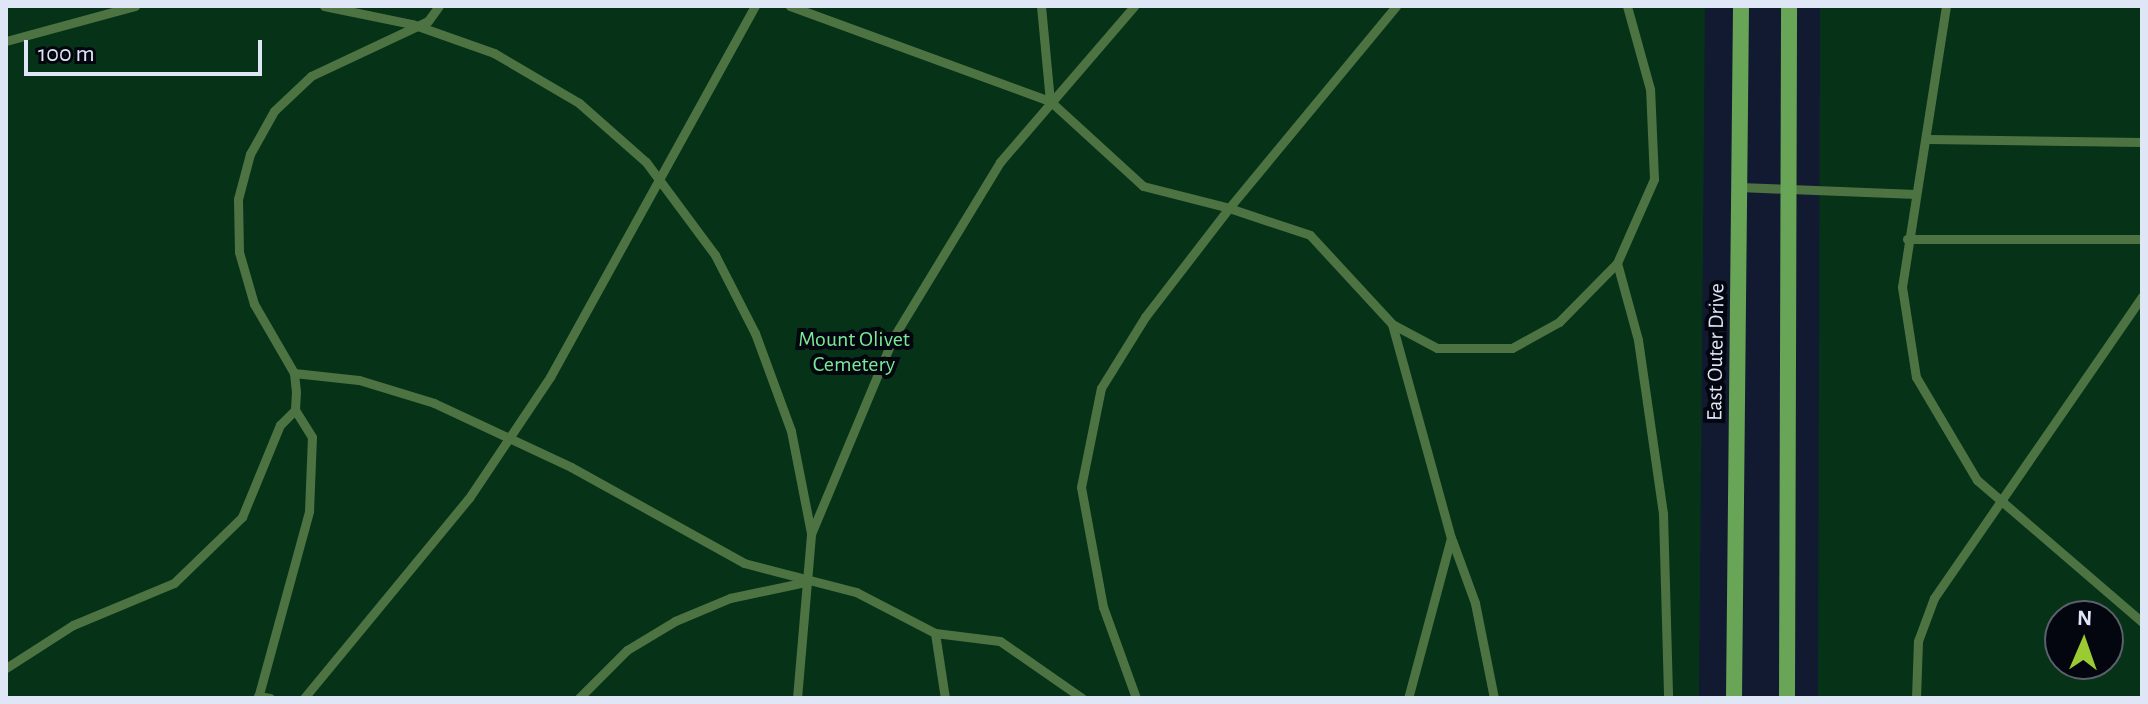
<!DOCTYPE html>
<html>
<head>
<meta charset="utf-8">
<style>
	body { margin:0 }
	#map { position:relative; width:2148px; height:704px; overflow:hidden; background:#121a32; font-family:"Alegreya Sans",sans-serif }
	div>[style] { position:absolute }
	.green>* { inset:0; background:#063317 }
	.service>* { height:9px; margin:-4.5px; padding:0 4.5px; transform-origin:4.5px; border-radius:4.5px; background:#4e7343 }
	.secondary>* { height:16px; margin:-8px; padding:0 8px; transform-origin:8px; border-radius:8px; background:#69a557 }
	span { translate:-50% -50%; white-space:nowrap; text-align:center; line-height:1.15; -webkit-text-stroke:8px #03060f; paint-order:stroke }
	.park-label { font-size:22px; color:#77e997 }
	.street-label { font-size:22px; color:#dfe6f6 }
	.frame { position:absolute; inset:0; border:8px solid #dfe6f6; pointer-events:none }
	.north { position:absolute; left:2044px; top:600px; width:80px; height:80px; box-sizing:border-box; background:#03060f; border:2px solid #5b606b; border-radius:50%; rotate:2deg; font-size:22px; font-weight:700; line-height:32px; text-align:center; color:#dfe6f6 }
	.north::after { content:''; display:block; margin:auto; width:28px; height:36px; background:#9bcb33; clip-path:polygon(50% 0,100% 100%,50% 72%,0 100%) }
	.scale { position:absolute; left:24px; top:40px; width:238px; height:36px; box-sizing:border-box; border:4px solid #dfe6f6; border-top:0; padding-left:10px; font-size:24px; line-height:28px; white-space:nowrap; color:#dfe6f6; -webkit-text-stroke:6px #03060f; paint-order:stroke }
</style>
</head>
<body>
<div id="map">
	<div class="green">
		<div style="clip-path:polygon(6px 6px,1705px 6px,1699px 698px,6px 698px)"></div>
		<div style="clip-path:polygon(evenodd,1820px 6px,2142px 6px,2142px 698px,1818px 698px,1820px 6px,2060px 616px,2108px 616px,2108px 664px,2060px 664px,2060px 616px)"></div>
	</div>
	<div class="service">
		<div style="left:324px;top:6px;width:90px;rotate:11.6deg"></div>
		<div style="left:412px;top:24px;width:87px;rotate:19.5deg"></div>
		<div style="left:494px;top:53px;width:99px;rotate:30.5deg"></div>
		<div style="left:579px;top:103px;width:89px;rotate:41.4deg"></div>
		<div style="left:646px;top:162px;width:116px;rotate:53.4deg"></div>
		<div style="left:715px;top:255px;width:88px;rotate:62.9deg"></div>
		<div style="left:755px;top:333px;width:104px;rotate:69.8deg"></div>
		<div style="left:791px;top:431px;width:104px;rotate:78.9deg"></div>
		<div style="left:790px;top:6px;width:277px;rotate:20.1deg"></div>
		<div style="left:1050px;top:101px;width:126px;rotate:42.4deg"></div>
		<div style="left:1143px;top:186px;width:89px;rotate:14.3deg"></div>
		<div style="left:1229px;top:208px;width:262px;rotate:-50.4deg"></div>
		<div style="left:1041px;top:6px;width:95px;rotate:84.6deg"></div>
		<div style="left:1946px;top:6px;width:284px;rotate:98.9deg"></div>
		<div style="left:1902px;top:287px;width:91px;rotate:81.2deg"></div>
		<div style="left:1916px;top:377px;width:120px;rotate:59.4deg"></div>
		<div style="left:1977px;top:480px;width:218px;rotate:40.7deg"></div>
		<div style="left:6px;top:41px;width:134px;rotate:-15.2deg"></div>
		<div style="left:1929px;top:139px;width:213px;rotate:0.8deg"></div>
		<div style="left:1739px;top:187px;width:177px;rotate:2.3deg"></div>
		<div style="left:1907px;top:239px;width:235px"></div>
		<div style="left:1617px;top:263px;width:80px;rotate:74.7deg"></div>
		<div style="left:1638px;top:340px;width:176px;rotate:81.8deg"></div>
		<div style="left:1663px;top:514px;width:184px;rotate:88.4deg"></div>
		<div style="left:1392px;top:324px;width:222px;rotate:74.6deg"></div>
		<div style="left:1451px;top:538px;width:166px;rotate:105deg"></div>
		<div style="left:294px;top:373px;width:65px;rotate:6.1deg"></div>
		<div style="left:359px;top:380px;width:78px;rotate:17deg"></div>
		<div style="left:434px;top:403px;width:151px;rotate:25deg"></div>
		<div style="left:571px;top:467px;width:198px;rotate:29deg"></div>
		<div style="left:744px;top:563px;width:116px;rotate:14.5deg"></div>
		<div style="left:856px;top:592px;width:89px;rotate:27.4deg"></div>
		<div style="left:935px;top:633px;width:65px;rotate:7deg"></div>
		<div style="left:1000px;top:641px;width:100px;rotate:34.8deg"></div>
		<div style="left:1452px;top:540px;width:67px;rotate:69.9deg"></div>
		<div style="left:1475px;top:603px;width:97px;rotate:78.7deg"></div>
		<div style="left:935px;top:633px;width:66px;rotate:81.3deg"></div>
		<div style="left:6px;top:668px;width:80px;rotate:-32.7deg"></div>
		<div style="left:73px;top:625px;width:109px;rotate:-22.6deg"></div>
		<div style="left:174px;top:583px;width:95px;rotate:-44.1deg"></div>
		<div style="left:242px;top:517px;width:100px;rotate:-67.6deg"></div>
		<div style="left:280px;top:425px;width:21px;rotate:-45deg"></div>
		<div style="left:295px;top:410px;width:18px;rotate:-87deg"></div>
		<div style="left:296px;top:392px;width:19px;rotate:-96deg"></div>
		<div style="left:294px;top:373px;width:80px;rotate:-120.1deg"></div>
		<div style="left:254px;top:304px;width:54px;rotate:-106.1deg"></div>
		<div style="left:239px;top:252px;width:53px;rotate:-91.1deg"></div>
		<div style="left:238px;top:199px;width:47px;rotate:-75.1deg"></div>
		<div style="left:250px;top:154px;width:49px;rotate:-60.8deg"></div>
		<div style="left:274px;top:111px;width:51px;rotate:-43.4deg"></div>
		<div style="left:311px;top:76px;width:129px;rotate:-25.2deg"></div>
		<div style="left:428px;top:21px;width:19px;rotate:-54deg"></div>
		<div style="left:258px;top:696px;width:12px;rotate:9deg"></div>
		<div style="left:258px;top:698px;width:194px;rotate:-74.7deg"></div>
		<div style="left:309px;top:511px;width:74px;rotate:-87.7deg"></div>
		<div style="left:312px;top:437px;width:32px;rotate:-122deg"></div>
		<div style="left:304px;top:698px;width:259px;rotate:-50.5deg"></div>
		<div style="left:469px;top:498px;width:146px;rotate:-56.2deg"></div>
		<div style="left:550px;top:377px;width:424px;rotate:-61.1deg"></div>
		<div style="left:579px;top:698px;width:68px;rotate:-45deg"></div>
		<div style="left:627px;top:650px;width:56px;rotate:-31.1deg"></div>
		<div style="left:675px;top:621px;width:60px;rotate:-22.7deg"></div>
		<div style="left:730px;top:598px;width:78px;rotate:-11.9deg"></div>
		<div style="left:797px;top:698px;width:165px;rotate:-85.1deg"></div>
		<div style="left:811px;top:534px;width:212px;rotate:-67.3deg"></div>
		<div style="left:893px;top:338px;width:206px;rotate:-58.7deg"></div>
		<div style="left:1000px;top:162px;width:206px;rotate:-49.3deg"></div>
		<div style="left:1136px;top:698px;width:97px;rotate:-109.9deg"></div>
		<div style="left:1103px;top:607px;width:122px;rotate:-100.4deg"></div>
		<div style="left:1081px;top:487px;width:101px;rotate:-78.6deg"></div>
		<div style="left:1101px;top:388px;width:84px;rotate:-58.2deg"></div>
		<div style="left:1145px;top:317px;width:138px;rotate:-52.4deg"></div>
		<div style="left:1229px;top:208px;width:85px;rotate:18.4deg"></div>
		<div style="left:1310px;top:235px;width:121px;rotate:47.3deg"></div>
		<div style="left:1392px;top:324px;width:51px;rotate:28.1deg"></div>
		<div style="left:1437px;top:348px;width:75px"></div>
		<div style="left:1512px;top:348px;width:54px;rotate:-29deg"></div>
		<div style="left:1559px;top:322px;width:83px;rotate:-45.5deg"></div>
		<div style="left:1617px;top:263px;width:92px;rotate:-66.2deg"></div>
		<div style="left:1654px;top:179px;width:90px;rotate:-92.5deg"></div>
		<div style="left:1650px;top:89px;width:86px;rotate:-105.5deg"></div>
		<div style="left:1916px;top:698px;width:57px;rotate:-88deg"></div>
		<div style="left:1918px;top:641px;width:46px;rotate:-69.6deg"></div>
		<div style="left:1934px;top:598px;width:366px;rotate:-55.4deg"></div>
	</div>
	<div class="secondary">
		<div style="left:1734px;top:698px;width:692px;rotate:-89.42deg"></div>
		<div style="left:1787px;top:698px;width:692px;rotate:-89.83deg"></div>
	</div>
	<div class="park-label">
		<span style="left:854px;top:352px">Mount Olivet<br>Cemetery</span>
	</div>
	<div class="street-label">
		<span style="left:1716px;top:352px;rotate:-89deg">East Outer Drive</span>
	</div>
	<div class="frame"></div>
	<div class="north">N</div>
	<div class="scale">100 m</div>
</div>
</body>
</html>
